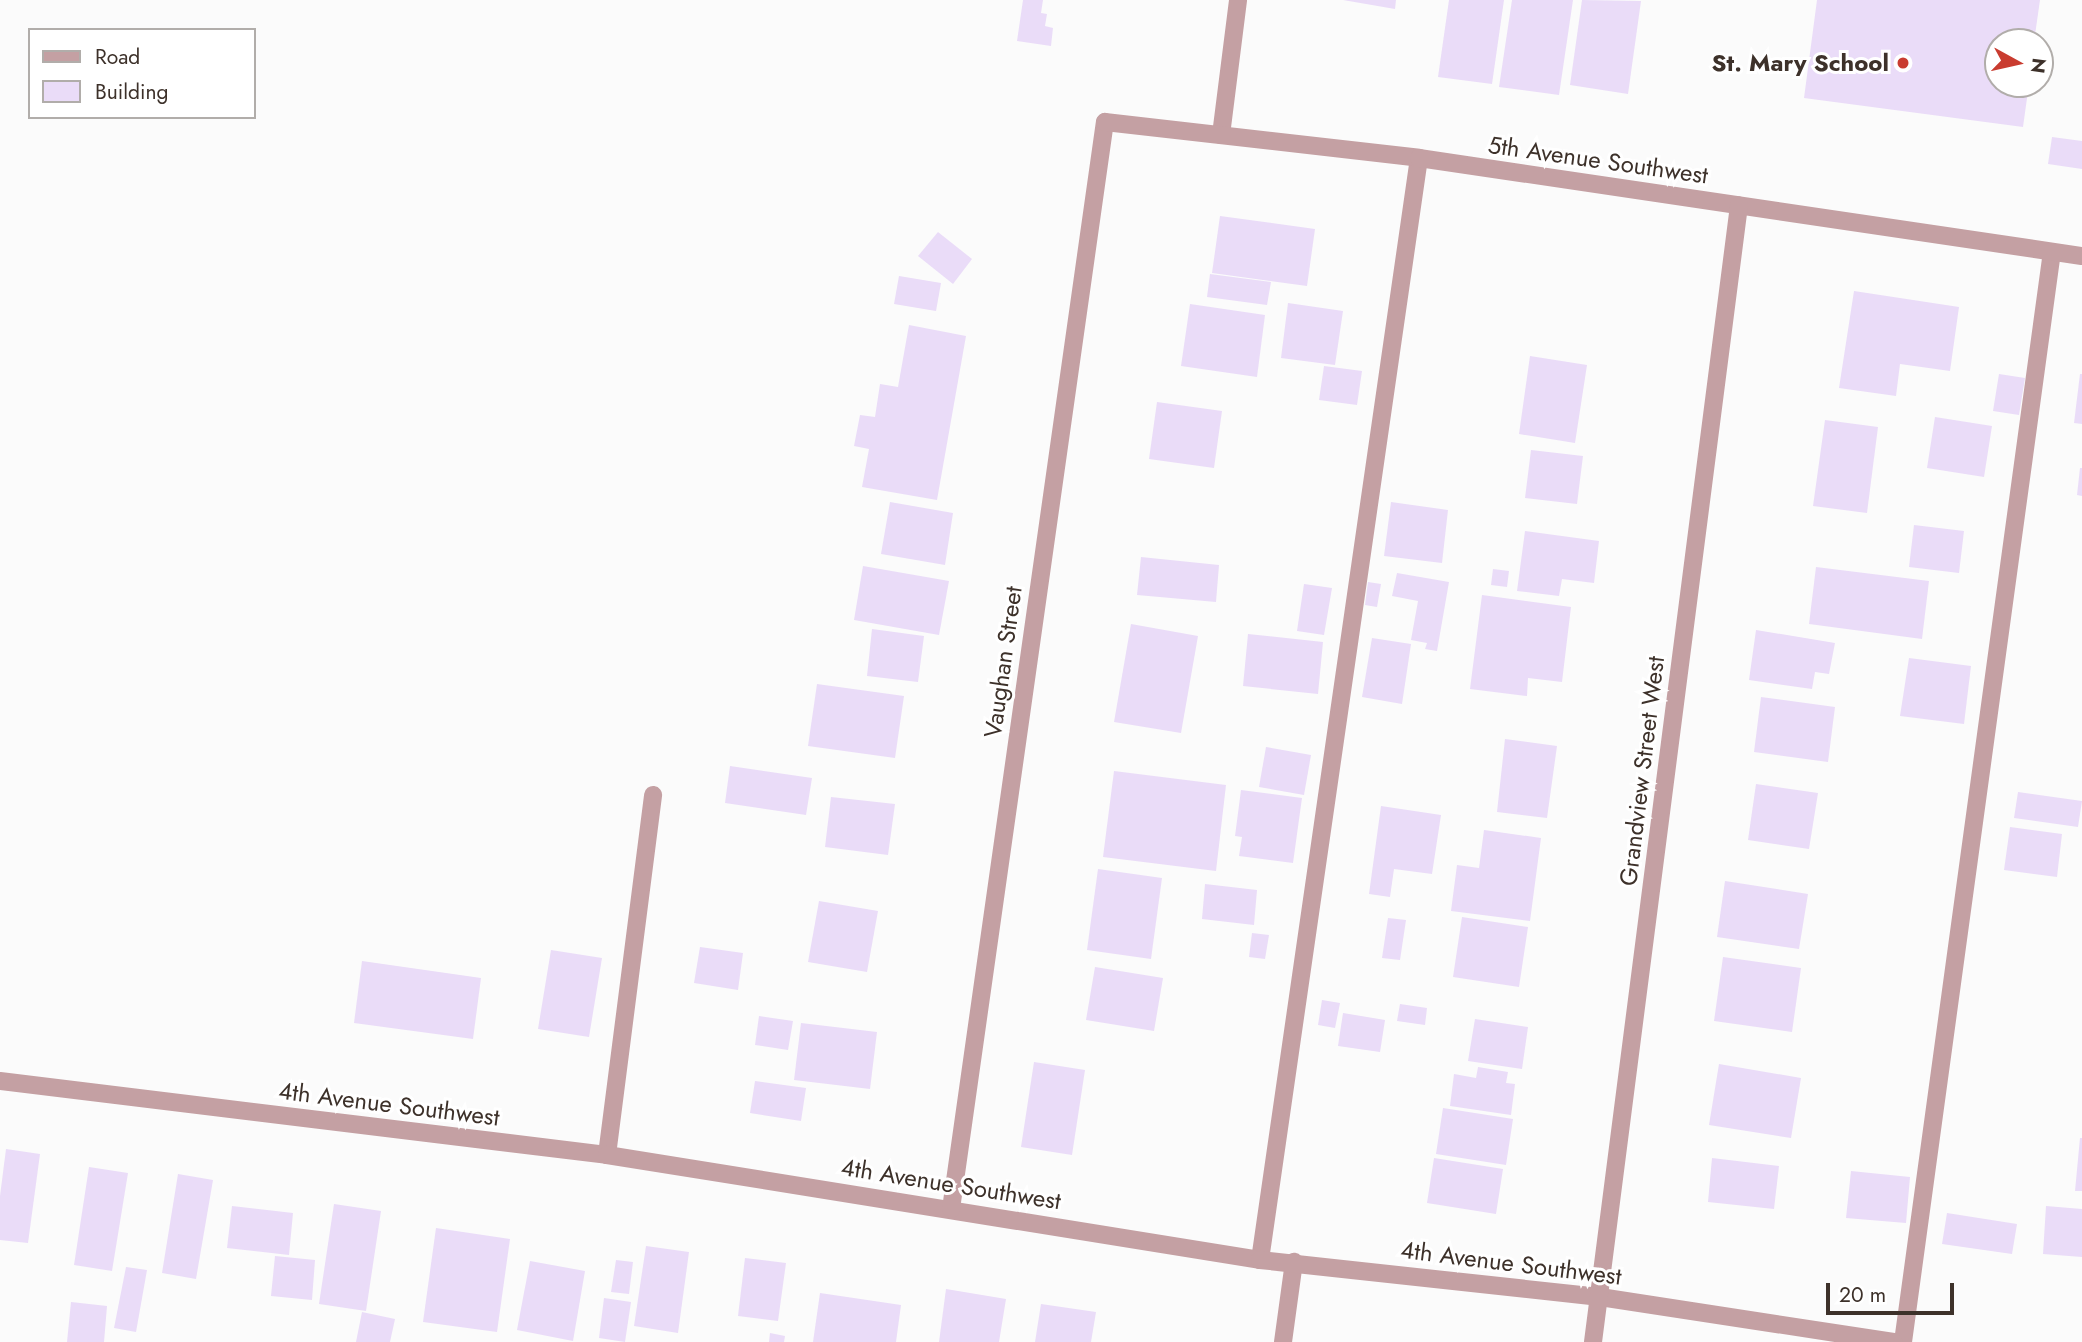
<!DOCTYPE html>
<html>
<head>
<meta charset="utf-8">
<style>
	body { margin:0 }
	#map { position:relative; width:2082px; height:1342px; overflow:hidden; background:#fbfbfb; font-family:Jost,sans-serif }
	div>[style] { position:absolute }
	.building>* { inset:0; background:#eadcf8 }
	.service>* { height:18px; margin:-9px; padding:0 9px; transform-origin:9px; border-radius:9px; background:#c4a0a3 }
	.minor>* { height:18px; margin:-9px; padding:0 9px; transform-origin:9px; border-radius:9px; background:#c4a0a3 }
	.dots>* { width:19px; height:19px; translate:-50% -50%; box-sizing:border-box; border:4px solid #fff; border-radius:50% }
	span { translate:-50% -50%; white-space:nowrap; text-align:center; line-height:1.15; -webkit-text-stroke:6px #fff; paint-order:stroke }
	.poi-label { font-size:24px; color:#3d312a; font-weight:700 }
	.right { translate:-100% -50%; text-align:right }
	.street-label { font-size:24px; color:#3d312a }
	.legend { position:absolute; left:28px; top:28px; width:228px; height:91px; box-sizing:border-box; background:#fff; border:2px solid #b1adaa; margin:0; padding:9px 12px; list-style:none; font-size:21px; color:#3d312a }
	.legend li { display:flex; align-items:center; gap:14px; height:35px }
	.legend b { width:35px; border:2px solid #b1adaa }
	.north { position:absolute; left:1984px; top:28px; width:70px; height:70px; box-sizing:border-box; background:#fff; border:2px solid #b1adaa; border-radius:50%; rotate:98deg; font-size:19px; font-weight:700; line-height:28px; text-align:center; color:#3d312a }
	.north::after { content:''; display:block; margin:auto; width:24px; height:32px; background:#c93c30; clip-path:polygon(50% 0,100% 100%,50% 72%,0 100%) }
	.scale { position:absolute; left:1826px; top:1283px; width:128px; height:32px; box-sizing:border-box; border:4px solid #3d312a; border-top:0; padding-left:9px; font-size:21px; line-height:24px; white-space:nowrap; color:#3d312a; -webkit-text-stroke:5px #fff; paint-order:stroke }
</style>
</head>
<body>
<div id="map">
	<div class="building">
		<div style="clip-path:polygon(1023px 0,1043px 0,1041px 13px,1047px 14px,1045px 26px,1053px 28px,1051px 46px,1017px 41px)"></div>
		<div style="clip-path:polygon(1343px 0,1396px 0,1395px 9px)"></div>
		<div style="clip-path:polygon(1449px 0,1504px 0,1492px 84px,1438px 77px)"></div>
		<div style="clip-path:polygon(1512px 0,1573px 0,1559px 95px,1499px 87px)"></div>
		<div style="clip-path:polygon(1582px 0,1641px 1px,1628px 94px,1570px 85px)"></div>
		<div style="clip-path:polygon(1817px 0,2040px 0,2034px 42px,1998px 42px,1998px 84px,2029px 84px,2023px 127px,1804px 98px)"></div>
		<div style="clip-path:polygon(2052px 137px,2082px 141px,2082px 169px,2048px 164px)"></div>
		<div style="clip-path:polygon(1220px 216px,1315px 229px,1307px 286px,1212px 273px)"></div>
		<div style="clip-path:polygon(938px 232px,972px 259px,953px 284px,918px 256px)"></div>
		<div style="clip-path:polygon(1210px 274px,1271px 282px,1267px 305px,1207px 297px)"></div>
		<div style="clip-path:polygon(899px 276px,941px 283px,936px 311px,894px 304px)"></div>
		<div style="clip-path:polygon(1854px 291px,1959px 307px,1950px 371px,1900px 364px,1896px 396px,1839px 388px)"></div>
		<div style="clip-path:polygon(1288px 303px,1343px 311px,1335px 365px,1281px 358px)"></div>
		<div style="clip-path:polygon(1190px 304px,1265px 315px,1257px 377px,1181px 366px)"></div>
		<div style="clip-path:polygon(909px 325px,966px 336px,937px 500px,862px 487px,869px 449px,854px 446px,860px 415px,875px 417px,880px 384px,898px 387px)"></div>
		<div style="clip-path:polygon(1530px 356px,1587px 365px,1575px 443px,1519px 434px)"></div>
		<div style="clip-path:polygon(1324px 366px,1362px 371px,1357px 405px,1319px 400px)"></div>
		<div style="clip-path:polygon(1999px 374px,2025px 378px,2019px 415px,1993px 411px)"></div>
		<div style="clip-path:polygon(2080px 374px,2082px 374px,2082px 424px,2074px 423px)"></div>
		<div style="clip-path:polygon(1157px 402px,1222px 411px,1214px 468px,1149px 459px)"></div>
		<div style="clip-path:polygon(1935px 417px,1992px 426px,1984px 477px,1927px 468px)"></div>
		<div style="clip-path:polygon(1825px 420px,1878px 427px,1867px 513px,1813px 506px)"></div>
		<div style="clip-path:polygon(1531px 450px,1583px 456px,1577px 504px,1525px 498px)"></div>
		<div style="clip-path:polygon(2080px 468px,2082px 468px,2082px 496px,2077px 495px)"></div>
		<div style="clip-path:polygon(890px 502px,953px 513px,945px 565px,881px 554px)"></div>
		<div style="clip-path:polygon(1391px 502px,1448px 510px,1442px 563px,1384px 556px)"></div>
		<div style="clip-path:polygon(1914px 525px,1964px 531px,1959px 573px,1909px 567px)"></div>
		<div style="clip-path:polygon(1525px 531px,1599px 541px,1594px 583px,1562px 579px,1559px 596px,1517px 591px)"></div>
		<div style="clip-path:polygon(1141px 557px,1219px 565px,1216px 602px,1137px 595px)"></div>
		<div style="clip-path:polygon(863px 566px,949px 581px,939px 635px,854px 620px)"></div>
		<div style="clip-path:polygon(1816px 567px,1929px 581px,1922px 639px,1809px 624px)"></div>
		<div style="clip-path:polygon(1493px 569px,1509px 571px,1507px 587px,1491px 585px)"></div>
		<div style="clip-path:polygon(1397px 573px,1449px 582px,1437px 651px,1425px 649px,1427px 643px,1411px 640px,1418px 601px,1392px 596px)"></div>
		<div style="clip-path:polygon(1368px 582px,1381px 584px,1377px 607px,1365px 605px)"></div>
		<div style="clip-path:polygon(1304px 584px,1332px 588px,1324px 635px,1297px 631px)"></div>
		<div style="clip-path:polygon(1482px 595px,1571px 607px,1562px 682px,1528px 678px,1527px 696px,1470px 689px)"></div>
		<div style="clip-path:polygon(1131px 624px,1198px 636px,1181px 733px,1114px 722px)"></div>
		<div style="clip-path:polygon(872px 629px,924px 636px,918px 682px,867px 676px)"></div>
		<div style="clip-path:polygon(1756px 630px,1835px 643px,1829px 674px,1815px 672px,1812px 689px,1749px 680px)"></div>
		<div style="clip-path:polygon(1248px 634px,1323px 642px,1318px 694px,1243px 686px)"></div>
		<div style="clip-path:polygon(1372px 638px,1411px 644px,1402px 704px,1362px 697px)"></div>
		<div style="clip-path:polygon(1909px 658px,1971px 666px,1964px 724px,1900px 716px)"></div>
		<div style="clip-path:polygon(817px 684px,904px 696px,895px 758px,808px 746px)"></div>
		<div style="clip-path:polygon(1761px 697px,1835px 707px,1828px 762px,1754px 752px)"></div>
		<div style="clip-path:polygon(1505px 739px,1557px 746px,1547px 818px,1497px 812px)"></div>
		<div style="clip-path:polygon(1266px 747px,1311px 755px,1304px 795px,1259px 787px)"></div>
		<div style="clip-path:polygon(730px 766px,812px 778px,806px 815px,725px 803px)"></div>
		<div style="clip-path:polygon(1114px 771px,1226px 785px,1216px 871px,1103px 857px)"></div>
		<div style="clip-path:polygon(1756px 784px,1818px 793px,1809px 849px,1748px 840px)"></div>
		<div style="clip-path:polygon(1241px 790px,1302px 798px,1293px 863px,1239px 856px,1242px 837px,1235px 836px)"></div>
		<div style="clip-path:polygon(2018px 792px,2082px 801px,2078px 827px,2014px 818px)"></div>
		<div style="clip-path:polygon(831px 797px,895px 804px,888px 855px,825px 847px)"></div>
		<div style="clip-path:polygon(1381px 806px,1441px 815px,1432px 874px,1394px 869px,1390px 897px,1369px 894px)"></div>
		<div style="clip-path:polygon(2010px 827px,2062px 834px,2057px 877px,2004px 870px)"></div>
		<div style="clip-path:polygon(1484px 830px,1541px 838px,1530px 921px,1451px 911px,1457px 865px,1479px 868px)"></div>
		<div style="clip-path:polygon(1098px 869px,1162px 878px,1151px 959px,1087px 950px)"></div>
		<div style="clip-path:polygon(1725px 881px,1808px 894px,1799px 949px,1717px 937px)"></div>
		<div style="clip-path:polygon(1205px 884px,1257px 890px,1254px 925px,1202px 919px)"></div>
		<div style="clip-path:polygon(819px 901px,878px 911px,867px 972px,808px 962px)"></div>
		<div style="clip-path:polygon(1462px 917px,1528px 927px,1519px 987px,1453px 977px)"></div>
		<div style="clip-path:polygon(1388px 918px,1406px 920px,1400px 960px,1382px 958px)"></div>
		<div style="clip-path:polygon(1252px 933px,1269px 935px,1265px 959px,1249px 957px)"></div>
		<div style="clip-path:polygon(700px 947px,743px 953px,738px 990px,694px 983px)"></div>
		<div style="clip-path:polygon(551px 950px,602px 958px,589px 1037px,538px 1029px)"></div>
		<div style="clip-path:polygon(1723px 957px,1801px 968px,1792px 1032px,1714px 1021px)"></div>
		<div style="clip-path:polygon(362px 961px,481px 978px,473px 1039px,354px 1023px)"></div>
		<div style="clip-path:polygon(1095px 967px,1163px 978px,1154px 1031px,1086px 1020px)"></div>
		<div style="clip-path:polygon(1322px 1000px,1340px 1003px,1335px 1028px,1318px 1025px)"></div>
		<div style="clip-path:polygon(1400px 1004px,1427px 1008px,1425px 1025px,1397px 1021px)"></div>
		<div style="clip-path:polygon(1343px 1013px,1385px 1020px,1380px 1052px,1338px 1046px)"></div>
		<div style="clip-path:polygon(759px 1016px,793px 1021px,788px 1050px,755px 1045px)"></div>
		<div style="clip-path:polygon(1475px 1019px,1528px 1027px,1522px 1069px,1468px 1061px)"></div>
		<div style="clip-path:polygon(801px 1023px,877px 1032px,870px 1089px,794px 1080px)"></div>
		<div style="clip-path:polygon(1034px 1062px,1085px 1070px,1072px 1155px,1021px 1147px)"></div>
		<div style="clip-path:polygon(1719px 1064px,1801px 1078px,1791px 1138px,1709px 1125px)"></div>
		<div style="clip-path:polygon(1478px 1067px,1508px 1072px,1506px 1083px,1515px 1084px,1511px 1115px,1450px 1106px,1454px 1074px,1476px 1078px)"></div>
		<div style="clip-path:polygon(755px 1081px,806px 1088px,801px 1121px,750px 1113px)"></div>
		<div style="clip-path:polygon(1443px 1108px,1513px 1119px,1506px 1165px,1436px 1154px)"></div>
		<div style="clip-path:polygon(2080px 1138px,2082px 1138px,2082px 1191px,2075px 1191px)"></div>
		<div style="clip-path:polygon(6px 1149px,40px 1154px,28px 1243px,0 1240px,0 1196px)"></div>
		<div style="clip-path:polygon(1434px 1158px,1503px 1169px,1496px 1214px,1427px 1203px)"></div>
		<div style="clip-path:polygon(1712px 1158px,1779px 1166px,1774px 1209px,1708px 1202px)"></div>
		<div style="clip-path:polygon(89px 1167px,128px 1173px,112px 1271px,74px 1265px)"></div>
		<div style="clip-path:polygon(1851px 1171px,1910px 1177px,1906px 1223px,1846px 1218px)"></div>
		<div style="clip-path:polygon(178px 1174px,213px 1180px,196px 1279px,162px 1273px)"></div>
		<div style="clip-path:polygon(334px 1204px,381px 1211px,366px 1311px,319px 1304px)"></div>
		<div style="clip-path:polygon(232px 1206px,293px 1213px,289px 1255px,227px 1248px)"></div>
		<div style="clip-path:polygon(2046px 1206px,2082px 1209px,2082px 1257px,2043px 1254px)"></div>
		<div style="clip-path:polygon(1947px 1213px,2017px 1224px,2012px 1254px,1942px 1244px)"></div>
		<div style="clip-path:polygon(436px 1228px,510px 1239px,497px 1332px,423px 1322px)"></div>
		<div style="clip-path:polygon(646px 1246px,689px 1252px,678px 1333px,634px 1326px)"></div>
		<div style="clip-path:polygon(275px 1256px,315px 1260px,312px 1300px,271px 1296px)"></div>
		<div style="clip-path:polygon(745px 1258px,786px 1263px,778px 1321px,738px 1316px)"></div>
		<div style="clip-path:polygon(616px 1260px,633px 1262px,629px 1294px,611px 1292px)"></div>
		<div style="clip-path:polygon(530px 1261px,585px 1271px,573px 1341px,517px 1330px)"></div>
		<div style="clip-path:polygon(126px 1267px,147px 1270px,136px 1332px,114px 1328px)"></div>
		<div style="clip-path:polygon(946px 1289px,1006px 1299px,999px 1342px,939px 1342px)"></div>
		<div style="clip-path:polygon(820px 1293px,901px 1305px,896px 1342px,813px 1342px)"></div>
		<div style="clip-path:polygon(604px 1298px,631px 1302px,625px 1342px,599px 1338px)"></div>
		<div style="clip-path:polygon(71px 1302px,107px 1306px,104px 1342px,67px 1342px)"></div>
		<div style="clip-path:polygon(1041px 1304px,1096px 1312px,1091px 1342px,1035px 1342px)"></div>
		<div style="clip-path:polygon(362px 1312px,395px 1319px,390px 1342px,356px 1342px)"></div>
		<div style="clip-path:polygon(770px 1333px,785px 1336px,784px 1342px,769px 1342px)"></div>
	</div>
	<div class="service">
		<div style="left:607px;top:1155px;width:363px;rotate:-82.7deg"></div>
		<div style="left:1260px;top:1260px;width:1113px;rotate:-81.79deg"></div>
		<div style="left:1283px;top:1342px;width:81px;rotate:-82.2deg"></div>
		<div style="left:1903px;top:1342px;width:1100px;rotate:-82.22deg"></div>
	</div>
	<div class="minor">
		<div style="left:1221px;top:135px;width:136px;rotate:-82.8deg"></div>
		<div style="left:0;top:1081px;width:611px;rotate:6.95deg"></div>
		<div style="left:607px;top:1155px;width:661px;rotate:9.13deg"></div>
		<div style="left:1260px;top:1260px;width:342px;rotate:6.2deg"></div>
		<div style="left:1600px;top:1297px;width:297px;rotate:8.7deg"></div>
		<div style="left:951px;top:1209px;width:1098px;rotate:-81.94deg"></div>
		<div style="left:1105px;top:122px;width:316px;rotate:6.5deg"></div>
		<div style="left:1419px;top:158px;width:670px;rotate:8.41deg"></div>
		<div style="left:1593px;top:1342px;width:1146px;rotate:-82.68deg"></div>
	</div>
	<div class="dots">
		<div style="left:1903px;top:63px;background:#c93c30"></div>
	</div>
	<div class="poi-label">
		<span class="right" style="left:1889px;top:63px">St. Mary School</span>
	</div>
	<div class="street-label">
		<span style="left:1598px;top:160px;rotate:8deg">5th Avenue Southwest</span>
		<span style="left:1003px;top:662px;rotate:-82deg">Vaughan Street</span>
		<span style="left:1642px;top:771px;rotate:-83deg">Grandview Street West</span>
		<span style="left:389px;top:1104px;rotate:7deg">4th Avenue Southwest</span>
		<span style="left:951px;top:1184px;rotate:9deg">4th Avenue Southwest</span>
		<span style="left:1511px;top:1263px;rotate:7deg">4th Avenue Southwest</span>
	</div>
	<ul class="legend">
	<li><b style="height:9px;background:#c4a0a3"></b>Road</li>
	<li><b style="height:19px;background:#eadcf8"></b>Building</li>
	</ul>
	<div class="north">N</div>
	<div class="scale">20 m</div>
</div>
</body>
</html>
